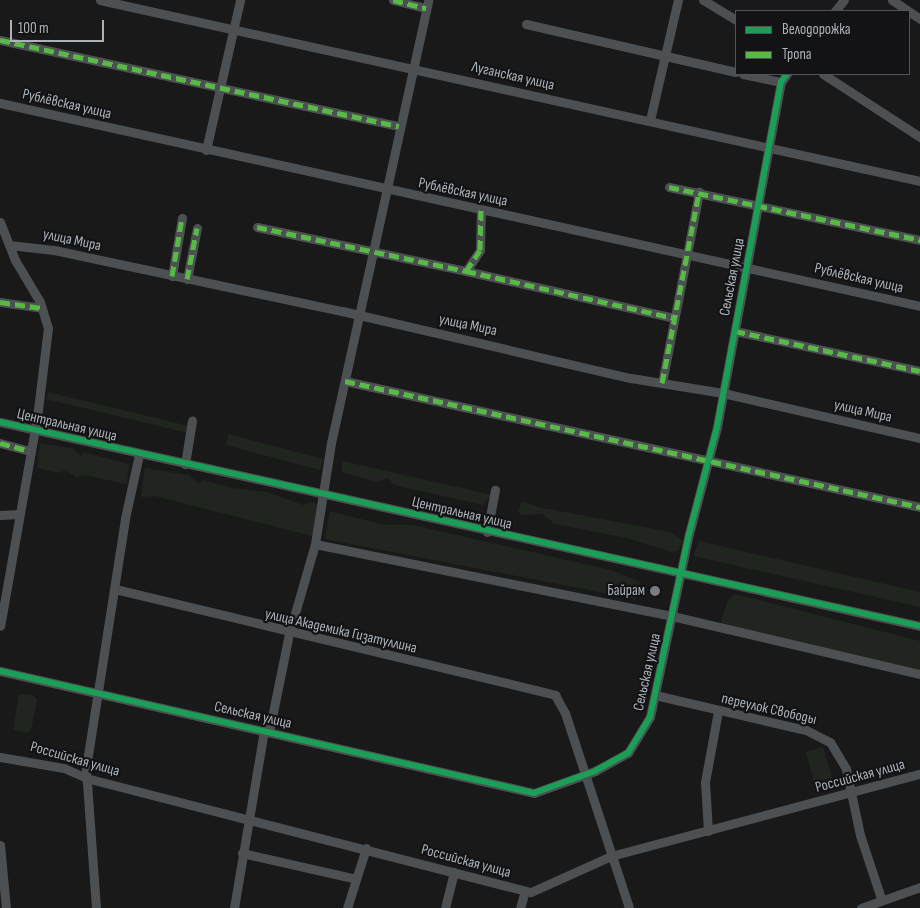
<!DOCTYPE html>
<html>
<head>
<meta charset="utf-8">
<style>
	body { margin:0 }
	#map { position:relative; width:920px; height:908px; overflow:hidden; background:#191919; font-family:"Sofia Sans Condensed",sans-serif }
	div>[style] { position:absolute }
	.green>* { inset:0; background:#20261f }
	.minor>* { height:9px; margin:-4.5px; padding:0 4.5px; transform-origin:4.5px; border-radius:4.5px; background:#4d5052 }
	.quiet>* { height:5px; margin-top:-2.5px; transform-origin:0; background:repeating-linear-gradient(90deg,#58b947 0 10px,transparent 0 15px) }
	.cycleway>* { height:6px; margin:-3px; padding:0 3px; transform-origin:3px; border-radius:3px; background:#1a9f57 }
	.dots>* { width:14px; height:14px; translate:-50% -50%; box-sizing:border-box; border:2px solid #131315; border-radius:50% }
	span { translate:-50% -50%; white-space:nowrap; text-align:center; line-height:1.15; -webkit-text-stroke:4.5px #131315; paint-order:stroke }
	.street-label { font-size:15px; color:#abb3b9 }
	.poi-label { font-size:15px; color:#abb3b9 }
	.right { translate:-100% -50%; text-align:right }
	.legend { position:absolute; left:735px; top:10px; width:175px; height:65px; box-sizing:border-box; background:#131315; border:1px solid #505357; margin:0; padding:6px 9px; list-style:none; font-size:15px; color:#abb3b9 }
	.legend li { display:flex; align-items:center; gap:10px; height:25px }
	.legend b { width:25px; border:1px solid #505357 }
	.scale { position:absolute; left:10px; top:20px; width:94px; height:22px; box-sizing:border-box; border:2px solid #abb3b9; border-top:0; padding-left:6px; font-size:15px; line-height:18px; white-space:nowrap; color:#abb3b9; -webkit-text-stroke:4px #131315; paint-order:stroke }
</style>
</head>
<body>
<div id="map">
	<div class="green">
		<div style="clip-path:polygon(48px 392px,189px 426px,188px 433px,46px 399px)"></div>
		<div style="clip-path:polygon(229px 434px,323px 459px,320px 470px,226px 445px)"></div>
		<div style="clip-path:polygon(40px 443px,74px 449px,82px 457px,83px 452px,129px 464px,127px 484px,83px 475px,76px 477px,65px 470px,59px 473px,37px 468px)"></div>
		<div style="clip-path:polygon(342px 461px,475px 491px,491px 495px,483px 505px,394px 485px,388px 478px,377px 482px,342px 472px)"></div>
		<div style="clip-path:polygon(145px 468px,189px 475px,199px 484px,203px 480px,233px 488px,267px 492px,303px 505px,314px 502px,320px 510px,312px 536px,155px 496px,141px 497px)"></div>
		<div style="clip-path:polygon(522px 501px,538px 507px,670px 532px,683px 541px,678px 551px,672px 552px,627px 538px,555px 524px,542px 514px,522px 515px,518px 512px)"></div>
		<div style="clip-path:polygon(330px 511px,384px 525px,413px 525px,611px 570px,640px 582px,636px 599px,325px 539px)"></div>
		<div style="clip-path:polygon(699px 541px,920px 592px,920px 607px,693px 556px)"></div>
		<div style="clip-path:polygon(735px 594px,920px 641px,920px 671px,723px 624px,721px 620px,728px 600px)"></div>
		<div style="clip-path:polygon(19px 694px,33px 695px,37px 700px,31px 730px,27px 733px,13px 730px)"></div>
		<div style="clip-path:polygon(823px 747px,833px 782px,815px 787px,806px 752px)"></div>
	</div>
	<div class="minor">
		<div style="left:100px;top:0;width:840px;rotate:12.45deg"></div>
		<div style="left:393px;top:0;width:34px;rotate:14deg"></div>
		<div style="left:703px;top:0;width:39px;rotate:31deg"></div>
		<div style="left:892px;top:0;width:34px;rotate:34deg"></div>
		<div style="left:835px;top:11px;width:14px;rotate:-51deg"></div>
		<div style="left:526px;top:24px;width:215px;rotate:12.9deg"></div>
		<div style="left:0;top:40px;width:408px;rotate:12.2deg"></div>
		<div style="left:743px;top:74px;width:39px;rotate:12deg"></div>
		<div style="left:823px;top:74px;width:116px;rotate:33deg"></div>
		<div style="left:0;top:103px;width:942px;rotate:12.44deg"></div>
		<div style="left:650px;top:120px;width:123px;rotate:-76.9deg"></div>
		<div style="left:206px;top:150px;width:154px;rotate:-77.2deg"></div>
		<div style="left:669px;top:187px;width:257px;rotate:11.9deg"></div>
		<div style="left:0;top:222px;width:41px;rotate:68.5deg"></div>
		<div style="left:15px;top:260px;width:49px;rotate:59.2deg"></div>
		<div style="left:40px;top:302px;width:27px;rotate:73deg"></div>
		<div style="left:48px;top:328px;width:90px;rotate:97deg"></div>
		<div style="left:37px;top:417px;width:212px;rotate:100deg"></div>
		<div style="left:257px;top:227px;width:214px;rotate:11.9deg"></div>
		<div style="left:466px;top:271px;width:25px;rotate:-56deg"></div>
		<div style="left:480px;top:250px;width:40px;rotate:-88.6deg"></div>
		<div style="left:9px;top:245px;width:45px;rotate:6.3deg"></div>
		<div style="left:54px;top:250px;width:294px;rotate:12deg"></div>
		<div style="left:342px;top:311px;width:297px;rotate:13.1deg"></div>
		<div style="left:631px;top:378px;width:93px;rotate:9.3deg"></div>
		<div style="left:723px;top:393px;width:202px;rotate:12.9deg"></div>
		<div style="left:466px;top:271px;width:213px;rotate:12.7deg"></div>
		<div style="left:172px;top:276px;width:59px;rotate:-80.2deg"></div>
		<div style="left:187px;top:279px;width:52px;rotate:-78.9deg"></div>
		<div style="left:0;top:302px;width:42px;rotate:8.1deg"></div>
		<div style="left:735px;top:331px;width:189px;rotate:12.2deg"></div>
		<div style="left:345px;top:381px;width:589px;rotate:12.36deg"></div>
		<div style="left:662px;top:383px;width:195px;rotate:-79deg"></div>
		<div style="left:0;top:422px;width:942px;rotate:12.5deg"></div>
		<div style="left:0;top:443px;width:30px;rotate:15deg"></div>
		<div style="left:185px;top:464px;width:44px;rotate:-80.8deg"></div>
		<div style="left:0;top:515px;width:19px;rotate:-3deg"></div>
		<div style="left:487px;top:532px;width:43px;rotate:-79.2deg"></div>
		<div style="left:315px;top:544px;width:364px;rotate:11.4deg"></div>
		<div style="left:672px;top:616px;width:255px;rotate:13.2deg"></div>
		<div style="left:115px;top:589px;width:453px;rotate:13.5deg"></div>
		<div style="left:555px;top:695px;width:21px;rotate:61deg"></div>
		<div style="left:565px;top:713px;width:205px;rotate:71.8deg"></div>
		<div style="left:0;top:671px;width:548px;rotate:12.87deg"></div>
		<div style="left:534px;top:793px;width:65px;rotate:-19.8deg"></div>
		<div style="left:595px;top:771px;width:38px;rotate:-29deg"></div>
		<div style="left:628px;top:753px;width:42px;rotate:-58.6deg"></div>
		<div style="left:650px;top:717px;width:187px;rotate:-78deg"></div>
		<div style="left:689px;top:534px;width:111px;rotate:-75.3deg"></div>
		<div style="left:717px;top:427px;width:351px;rotate:-79.5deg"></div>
		<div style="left:781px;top:82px;width:10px;rotate:-53deg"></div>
		<div style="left:655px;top:695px;width:155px;rotate:13.1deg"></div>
		<div style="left:806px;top:730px;width:27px;rotate:27deg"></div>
		<div style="left:830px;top:742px;width:31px;rotate:59deg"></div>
		<div style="left:846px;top:769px;width:67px;rotate:78deg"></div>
		<div style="left:860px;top:835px;width:66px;rotate:71.6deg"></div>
		<div style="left:269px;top:732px;width:100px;rotate:-78.5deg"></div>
		<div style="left:289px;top:634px;width:94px;rotate:-73.9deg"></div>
		<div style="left:315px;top:544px;width:102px;rotate:-81deg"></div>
		<div style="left:331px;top:443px;width:453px;rotate:-77.6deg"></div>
		<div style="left:0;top:757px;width:65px;rotate:9.8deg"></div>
		<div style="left:64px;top:768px;width:24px;rotate:24deg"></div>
		<div style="left:86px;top:778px;width:459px;rotate:14.4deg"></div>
		<div style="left:531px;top:892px;width:88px;rotate:-24.2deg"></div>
		<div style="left:611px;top:856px;width:320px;rotate:-14.9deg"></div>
		<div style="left:708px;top:831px;width:49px;rotate:-93.5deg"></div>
		<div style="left:705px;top:782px;width:72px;rotate:-79.6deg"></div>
		<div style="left:0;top:845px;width:63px;rotate:84.6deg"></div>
		<div style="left:242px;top:853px;width:117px;rotate:12.8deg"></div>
		<div style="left:96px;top:908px;width:140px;rotate:-94.1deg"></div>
		<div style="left:86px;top:768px;width:253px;rotate:-81.1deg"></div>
		<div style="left:125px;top:518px;width:65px;rotate:-77.5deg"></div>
		<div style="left:234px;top:908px;width:180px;rotate:-80.4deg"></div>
		<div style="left:347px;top:908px;width:63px;rotate:-72.4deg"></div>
		<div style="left:445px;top:908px;width:37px;rotate:-76deg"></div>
		<div style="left:520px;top:908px;width:18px;rotate:-74deg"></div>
		<div style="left:861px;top:908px;width:63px;rotate:-19.6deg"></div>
	</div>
	<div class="quiet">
		<div style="left:393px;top:0;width:34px;rotate:14deg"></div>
		<div style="left:0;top:40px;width:408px;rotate:12.2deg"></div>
		<div style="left:669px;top:187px;width:257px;rotate:11.9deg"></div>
		<div style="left:257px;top:227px;width:214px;rotate:11.9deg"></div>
		<div style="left:466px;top:271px;width:25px;rotate:-56deg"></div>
		<div style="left:480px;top:250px;width:40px;rotate:-88.6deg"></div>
		<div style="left:466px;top:271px;width:213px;rotate:12.7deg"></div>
		<div style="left:172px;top:276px;width:59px;rotate:-80.2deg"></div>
		<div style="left:187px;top:279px;width:52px;rotate:-78.9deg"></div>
		<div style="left:0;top:302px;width:42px;rotate:8.1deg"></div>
		<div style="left:735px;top:331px;width:189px;rotate:12.2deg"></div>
		<div style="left:345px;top:381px;width:589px;rotate:12.36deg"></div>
		<div style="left:662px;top:383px;width:195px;rotate:-79deg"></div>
		<div style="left:0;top:443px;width:30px;rotate:15deg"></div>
	</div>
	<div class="cycleway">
		<div style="left:0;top:422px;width:942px;rotate:12.5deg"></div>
		<div style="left:0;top:671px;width:548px;rotate:12.87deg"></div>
		<div style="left:534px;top:793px;width:65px;rotate:-19.8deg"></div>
		<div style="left:595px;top:771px;width:38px;rotate:-29deg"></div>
		<div style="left:628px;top:753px;width:42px;rotate:-58.6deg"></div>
		<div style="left:650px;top:717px;width:187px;rotate:-78deg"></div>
		<div style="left:689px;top:534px;width:111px;rotate:-75.3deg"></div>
		<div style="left:717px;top:427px;width:351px;rotate:-79.5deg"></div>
		<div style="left:781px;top:82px;width:10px;rotate:-53deg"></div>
	</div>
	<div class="dots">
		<div style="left:655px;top:591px;background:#787d81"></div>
	</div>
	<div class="street-label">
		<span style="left:513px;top:76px;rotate:13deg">Луганская улица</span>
		<span style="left:67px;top:104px;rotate:13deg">Рублёвская улица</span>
		<span style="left:463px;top:192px;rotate:12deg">Рублёвская улица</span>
		<span style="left:72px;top:240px;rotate:12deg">улица Мира</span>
		<span style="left:732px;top:277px;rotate:-79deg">Сельская улица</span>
		<span style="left:859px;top:278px;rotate:13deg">Рублёвская улица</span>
		<span style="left:468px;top:325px;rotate:12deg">улица Мира</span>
		<span style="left:863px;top:411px;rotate:13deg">улица Мира</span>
		<span style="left:67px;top:425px;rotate:13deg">Центральная улица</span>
		<span style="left:462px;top:513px;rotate:13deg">Центральная улица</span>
		<span style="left:341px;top:631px;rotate:13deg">улица Академика Гизатуллина</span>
		<span style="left:647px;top:672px;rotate:-77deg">Сельская улица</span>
		<span style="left:769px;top:709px;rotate:13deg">переулок Свободы</span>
		<span style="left:253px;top:715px;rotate:13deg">Сельская улица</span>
		<span style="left:75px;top:759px;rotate:16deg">Российская улица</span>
		<span style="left:860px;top:776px;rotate:-15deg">Российская улица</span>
		<span style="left:466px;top:861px;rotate:15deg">Российская улица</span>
	</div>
	<div class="poi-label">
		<span class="right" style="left:645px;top:591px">Байрам</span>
	</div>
	<ul class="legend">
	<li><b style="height:6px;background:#1a9f57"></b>Велодорожка</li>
	<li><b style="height:6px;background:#58b947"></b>Тропа</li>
	</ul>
	<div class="scale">100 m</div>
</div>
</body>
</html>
